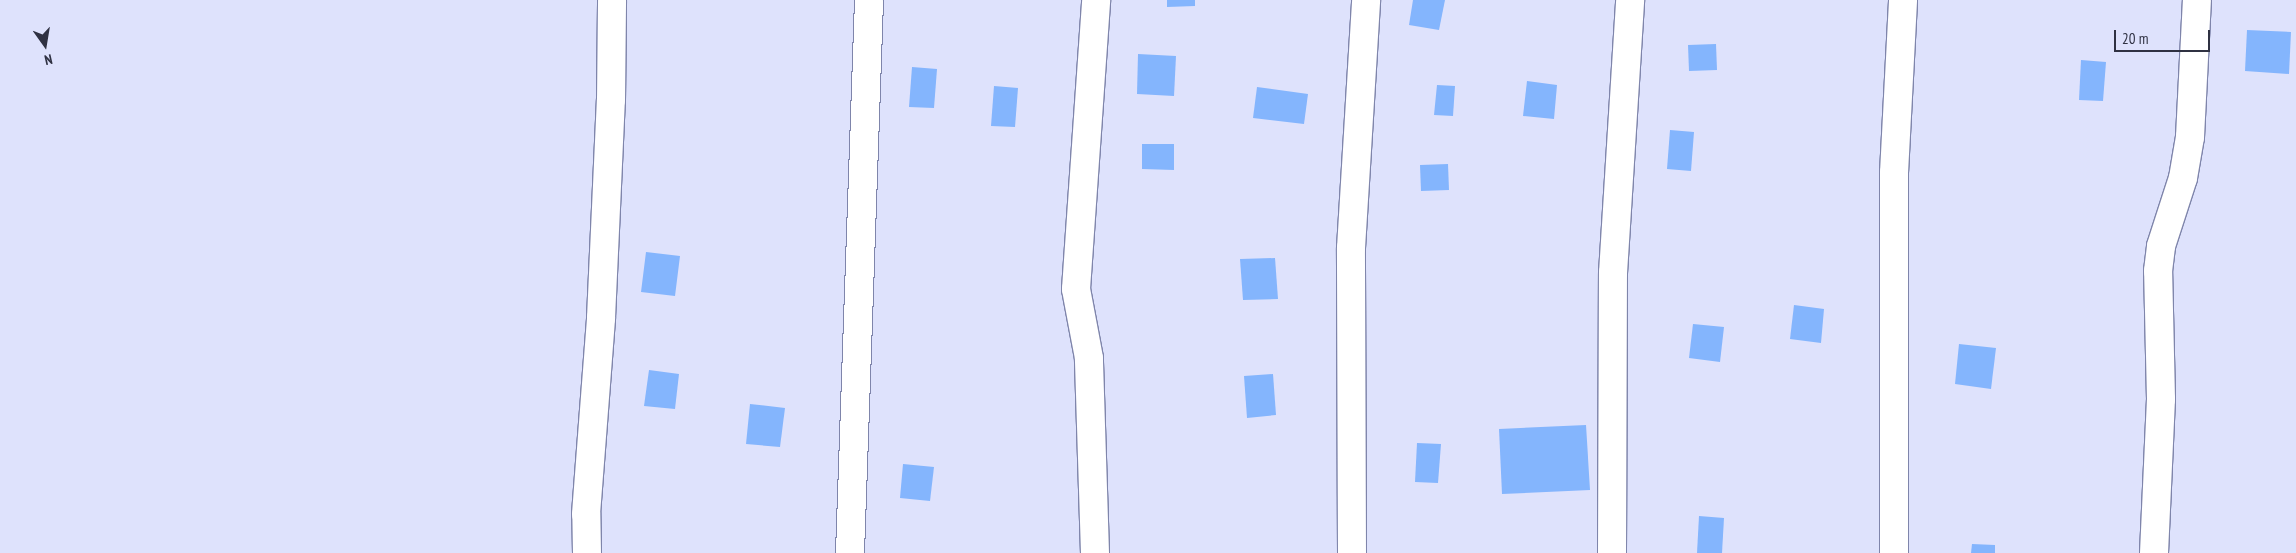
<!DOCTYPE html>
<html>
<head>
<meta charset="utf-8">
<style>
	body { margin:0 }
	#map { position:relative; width:2296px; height:553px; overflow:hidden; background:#dee2fc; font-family:"PT Sans Narrow",sans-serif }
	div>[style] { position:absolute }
	.building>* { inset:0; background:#84b5fd }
	.roads { filter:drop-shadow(1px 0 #7f85ab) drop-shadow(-1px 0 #7f85ab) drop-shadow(0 1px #7f85ab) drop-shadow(0 -1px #7f85ab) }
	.street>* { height:28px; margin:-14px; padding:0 14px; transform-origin:14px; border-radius:14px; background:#fff }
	span { translate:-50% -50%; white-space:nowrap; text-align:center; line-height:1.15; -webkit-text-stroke:4px #dee2fc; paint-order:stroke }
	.north { position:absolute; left:20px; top:20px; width:50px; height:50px; -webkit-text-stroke:4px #dee2fc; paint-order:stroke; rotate:167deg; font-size:14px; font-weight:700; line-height:20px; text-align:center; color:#2f3142 }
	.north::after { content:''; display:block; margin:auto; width:18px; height:22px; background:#2f3142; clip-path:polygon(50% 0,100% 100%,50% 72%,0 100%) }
	.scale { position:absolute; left:2114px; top:30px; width:96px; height:22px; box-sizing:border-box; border:2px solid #2f3142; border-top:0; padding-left:6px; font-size:15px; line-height:18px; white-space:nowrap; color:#2f3142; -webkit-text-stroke:4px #dee2fc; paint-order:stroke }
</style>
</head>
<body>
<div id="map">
	<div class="building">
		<div style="clip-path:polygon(1167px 0,1195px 0,1195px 6px,1167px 7px)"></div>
		<div style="clip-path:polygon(1413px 0,1445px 0,1439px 30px,1409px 25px)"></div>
		<div style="clip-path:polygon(2247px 30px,2291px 32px,2289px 74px,2245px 71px)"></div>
		<div style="clip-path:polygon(1716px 44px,1717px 70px,1689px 71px,1688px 45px)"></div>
		<div style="clip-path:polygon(1138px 54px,1176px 56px,1174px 96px,1137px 94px)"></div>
		<div style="clip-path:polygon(2081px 60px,2106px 62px,2103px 101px,2079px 100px)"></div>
		<div style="clip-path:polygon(912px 67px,937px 69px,934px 108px,909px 107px)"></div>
		<div style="clip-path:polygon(1527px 81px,1557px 85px,1554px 119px,1523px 116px)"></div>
		<div style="clip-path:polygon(1437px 85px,1455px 86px,1453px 116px,1434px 115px)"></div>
		<div style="clip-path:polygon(994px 86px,1018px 88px,1015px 127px,991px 126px)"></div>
		<div style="clip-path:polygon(1257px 87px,1308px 94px,1304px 124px,1253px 118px)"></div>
		<div style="clip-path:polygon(1670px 130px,1694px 132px,1691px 171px,1667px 169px)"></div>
		<div style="clip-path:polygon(1142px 144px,1174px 144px,1174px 170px,1142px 169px)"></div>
		<div style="clip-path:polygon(1448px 164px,1449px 190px,1421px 191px,1420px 165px)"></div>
		<div style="clip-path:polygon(646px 252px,680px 256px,675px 296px,641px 292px)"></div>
		<div style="clip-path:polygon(1275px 258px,1278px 299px,1243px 300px,1240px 259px)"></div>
		<div style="clip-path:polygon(1794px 305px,1824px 309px,1821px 343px,1790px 339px)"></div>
		<div style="clip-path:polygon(1693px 324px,1724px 327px,1720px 362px,1689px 358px)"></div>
		<div style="clip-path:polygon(1959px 344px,1996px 348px,1991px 389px,1955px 384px)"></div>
		<div style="clip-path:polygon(649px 370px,679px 374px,675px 409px,644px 406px)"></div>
		<div style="clip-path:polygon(1273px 374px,1276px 415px,1247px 418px,1244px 376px)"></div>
		<div style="clip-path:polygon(750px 404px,785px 408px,780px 447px,746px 444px)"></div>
		<div style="clip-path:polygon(1586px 425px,1590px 490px,1502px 494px,1499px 429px)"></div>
		<div style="clip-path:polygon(1417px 443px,1441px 444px,1438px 483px,1415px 482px)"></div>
		<div style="clip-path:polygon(903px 464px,934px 467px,930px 501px,900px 498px)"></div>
		<div style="clip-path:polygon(1699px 516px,1724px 518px,1722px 553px,1697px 553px)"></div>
		<div style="clip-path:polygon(1972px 544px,1995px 545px,1995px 553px,1971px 553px)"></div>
	</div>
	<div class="roads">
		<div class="street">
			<div style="left:587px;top:553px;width:39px;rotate:-91deg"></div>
			<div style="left:586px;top:514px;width:197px;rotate:-85.6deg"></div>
			<div style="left:601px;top:318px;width:218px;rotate:-87.4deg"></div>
			<div style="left:611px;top:100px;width:100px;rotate:-89.4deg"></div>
			<div style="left:850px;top:553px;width:553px;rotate:-88.03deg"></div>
			<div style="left:1095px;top:553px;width:195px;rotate:-91.8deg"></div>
			<div style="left:1089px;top:358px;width:70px;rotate:-100.7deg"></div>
			<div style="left:1076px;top:289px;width:290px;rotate:-86deg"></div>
			<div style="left:1352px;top:553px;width:305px;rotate:-90.2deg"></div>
			<div style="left:1351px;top:248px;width:248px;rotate:-86.5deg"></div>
			<div style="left:1612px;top:553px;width:280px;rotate:-89.8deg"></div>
			<div style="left:1613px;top:273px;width:274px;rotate:-86.4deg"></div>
			<div style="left:1894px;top:553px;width:380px;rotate:-90deg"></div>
			<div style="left:1894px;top:173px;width:173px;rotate:-87deg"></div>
			<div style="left:2154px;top:553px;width:154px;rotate:-87.4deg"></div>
			<div style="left:2161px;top:399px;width:128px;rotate:-91.3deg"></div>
			<div style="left:2158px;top:271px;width:25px;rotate:-83deg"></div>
			<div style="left:2161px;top:246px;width:71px;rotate:-72.1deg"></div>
			<div style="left:2183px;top:178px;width:42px;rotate:-80.3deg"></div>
			<div style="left:2190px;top:137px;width:137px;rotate:-87.1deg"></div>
		</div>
	</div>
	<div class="north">N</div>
	<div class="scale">20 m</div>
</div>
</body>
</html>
